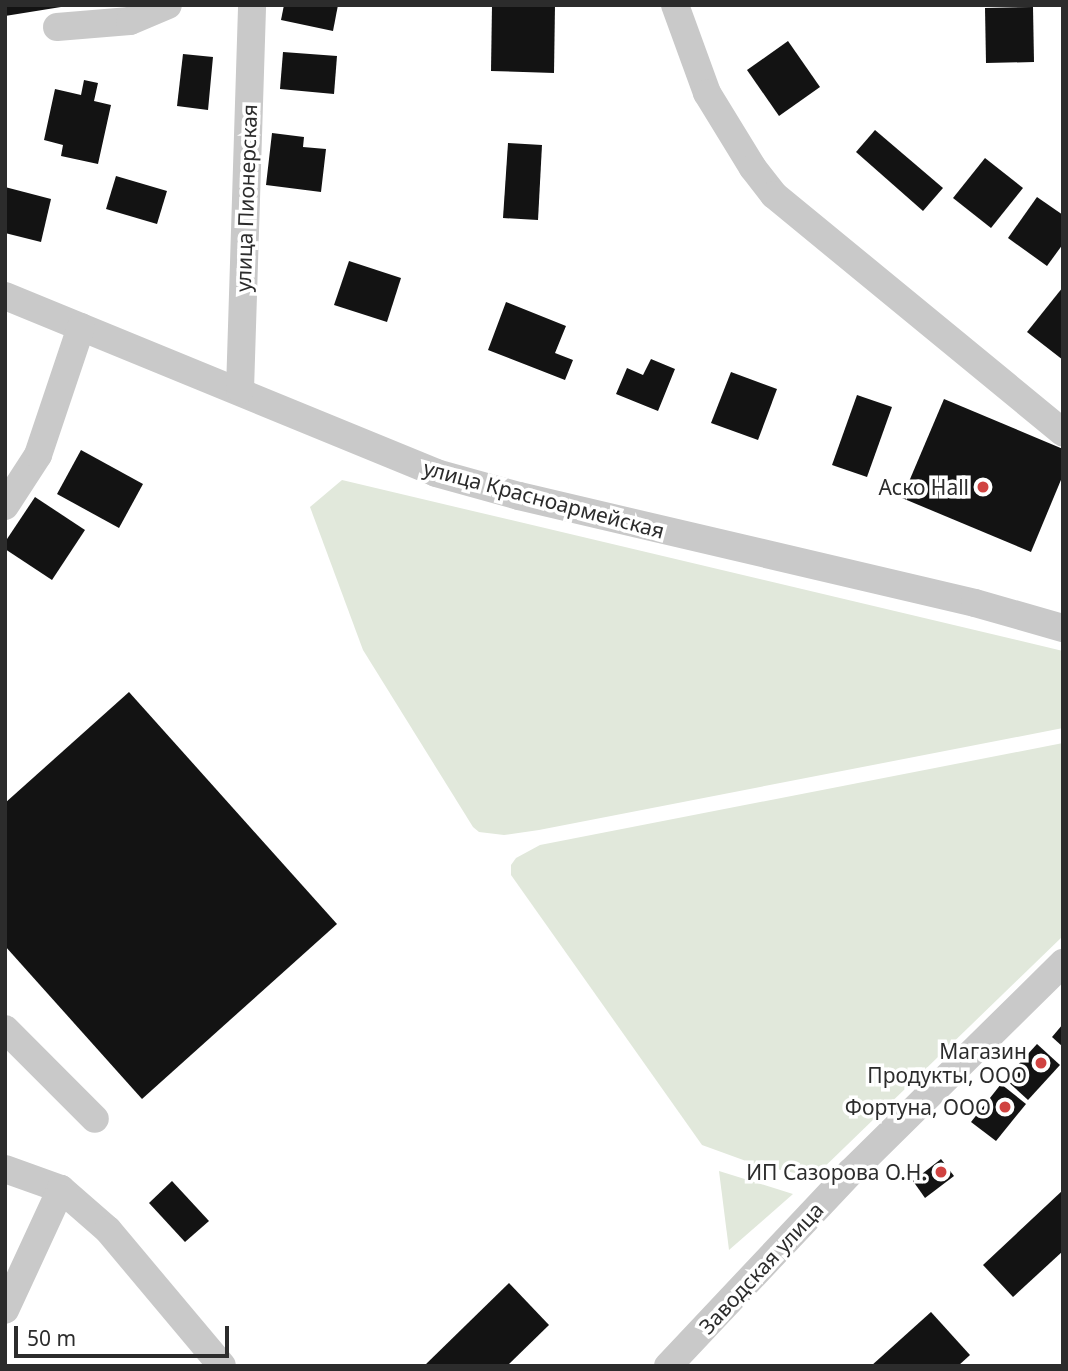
<!DOCTYPE html>
<html>
<head>
<meta charset="utf-8">
<style>
	body { margin:0 }
	#map { position:relative; width:1068px; height:1371px; overflow:hidden; background:#fff; font-family:"Noto Sans",sans-serif }
	div>[style] { position:absolute }
	.green>* { inset:0; background:#e1e8db }
	.building>* { inset:0; background:#131313 }
	.minor>* { height:28px; margin:-14px; padding:0 14px; transform-origin:14px; border-radius:14px; background:#c9c9c9 }
	.dots>* { width:19px; height:19px; translate:-50% -50%; box-sizing:border-box; border:4px solid #fff; border-radius:50% }
	span { translate:-50% -50%; white-space:nowrap; text-align:center; line-height:1.15; -webkit-text-stroke:7px #fff; paint-order:stroke }
	.street-label { font-size:21px; color:#2c2c2c }
	.poi-label { font-size:21px; color:#2c2c2c }
	.right { translate:-100% -50%; text-align:right }
	.frame { position:absolute; inset:0; border:7px solid #2c2c2c; pointer-events:none }
	.scale { position:absolute; left:14px; top:1326px; width:215px; height:32px; box-sizing:border-box; border:4px solid #2c2c2c; border-top:0; padding-left:9px; font-size:21px; line-height:24px; white-space:nowrap; color:#2c2c2c; -webkit-text-stroke:5px #fff; paint-order:stroke }
</style>
</head>
<body>
<div id="map">
	<div class="green">
		<div style="clip-path:polygon(342px 480px,1063px 651px,1063px 728px,539px 830px,504px 835px,479px 832px,473px 827px,363px 650px,310px 507px)"></div>
		<div style="clip-path:polygon(1063px 743px,1063px 936px,814px 1177px,757px 1165px,702px 1145px,511px 875px,511px 865px,516px 858px,540px 845px)"></div>
		<div style="clip-path:polygon(719px 1171px,793px 1194px,729px 1250px)"></div>
	</div>
	<div class="building">
		<div style="clip-path:polygon(5px 5px,60px 5px,61px 7px,5px 16px)"></div>
		<div style="clip-path:polygon(284px 5px,338px 5px,333px 31px,281px 20px)"></div>
		<div style="clip-path:polygon(492px 5px,555px 5px,554px 73px,491px 71px)"></div>
		<div style="clip-path:polygon(1033px 7px,1034px 62px,986px 63px,985px 8px)"></div>
		<div style="clip-path:polygon(788px 41px,820px 87px,779px 116px,747px 70px)"></div>
		<div style="clip-path:polygon(283px 52px,337px 56px,334px 94px,280px 89px)"></div>
		<div style="clip-path:polygon(183px 54px,213px 57px,208px 110px,177px 106px)"></div>
		<div style="clip-path:polygon(84px 80px,98px 83px,94px 101px,111px 105px,98px 164px,61px 156px,63px 145px,44px 140px,55px 89px,81px 95px)"></div>
		<div style="clip-path:polygon(875px 130px,943px 188px,923px 211px,856px 152px)"></div>
		<div style="clip-path:polygon(272px 133px,304px 137px,303px 147px,326px 149px,321px 192px,266px 185px)"></div>
		<div style="clip-path:polygon(508px 143px,542px 145px,538px 220px,503px 218px)"></div>
		<div style="clip-path:polygon(985px 158px,1023px 188px,991px 228px,953px 198px)"></div>
		<div style="clip-path:polygon(116px 176px,167px 191px,157px 224px,106px 209px)"></div>
		<div style="clip-path:polygon(5px 187px,51px 199px,41px 242px,5px 233px)"></div>
		<div style="clip-path:polygon(1037px 197px,1063px 215px,1063px 244px,1047px 266px,1008px 238px)"></div>
		<div style="clip-path:polygon(349px 261px,401px 278px,387px 322px,334px 305px)"></div>
		<div style="clip-path:polygon(1063px 287px,1063px 360px,1027px 332px)"></div>
		<div style="clip-path:polygon(506px 302px,566px 326px,555px 353px,573px 360px,565px 380px,488px 350px)"></div>
		<div style="clip-path:polygon(651px 359px,675px 369px,658px 411px,616px 394px,627px 368px,643px 375px)"></div>
		<div style="clip-path:polygon(731px 372px,777px 389px,758px 440px,711px 423px)"></div>
		<div style="clip-path:polygon(857px 395px,892px 407px,867px 477px,832px 465px)"></div>
		<div style="clip-path:polygon(944px 399px,1063px 449px,1063px 475px,1031px 552px,902px 498px)"></div>
		<div style="clip-path:polygon(81px 450px,143px 484px,119px 528px,57px 494px)"></div>
		<div style="clip-path:polygon(35px 497px,85px 530px,52px 580px,5px 549px,5px 542px)"></div>
		<div style="clip-path:polygon(129px 692px,337px 924px,142px 1099px,5px 946px,5px 803px)"></div>
		<div style="clip-path:polygon(1063px 1024px,1063px 1047px,1052px 1037px)"></div>
		<div style="clip-path:polygon(1037px 1044px,1060px 1065px,1028px 1100px,1005px 1079px)"></div>
		<div style="clip-path:polygon(1001px 1084px,1026px 1104px,996px 1141px,971px 1122px)"></div>
		<div style="clip-path:polygon(941px 1159px,954px 1176px,925px 1198px,913px 1181px)"></div>
		<div style="clip-path:polygon(172px 1181px,209px 1221px,185px 1242px,149px 1203px)"></div>
		<div style="clip-path:polygon(1063px 1190px,1063px 1251px,1013px 1297px,983px 1265px)"></div>
		<div style="clip-path:polygon(509px 1283px,549px 1325px,507px 1366px,424px 1366px)"></div>
		<div style="clip-path:polygon(931px 1312px,970px 1355px,958px 1366px,871px 1366px)"></div>
	</div>
	<div class="minor">
		<div style="left:675px;top:5px;width:94px;rotate:70deg"></div>
		<div style="left:707px;top:93px;width:88px;rotate:58.5deg"></div>
		<div style="left:753px;top:168px;width:34px;rotate:52deg"></div>
		<div style="left:774px;top:195px;width:374px;rotate:39.4deg"></div>
		<div style="left:57px;top:27px;width:73px;rotate:-4.7deg"></div>
		<div style="left:130px;top:21px;width:41px;rotate:-22.8deg"></div>
		<div style="left:5px;top:296px;width:466px;rotate:22.3deg"></div>
		<div style="left:436px;top:473px;width:86px;rotate:15.5deg"></div>
		<div style="left:519px;top:496px;width:468px;rotate:13.2deg"></div>
		<div style="left:975px;top:603px;width:91px;rotate:15.9deg"></div>
		<div style="left:240px;top:390px;width:385px;rotate:-88.2deg"></div>
		<div style="left:5px;top:506px;width:61px;rotate:-57.1deg"></div>
		<div style="left:38px;top:455px;width:135px;rotate:-71.4deg"></div>
		<div style="left:5px;top:1029px;width:127px;rotate:45deg"></div>
		<div style="left:5px;top:1169px;width:59px;rotate:19.7deg"></div>
		<div style="left:61px;top:1189px;width:133px;rotate:114.8deg"></div>
		<div style="left:61px;top:1189px;width:62px;rotate:41.1deg"></div>
		<div style="left:108px;top:1230px;width:177px;rotate:50deg"></div>
		<div style="left:668px;top:1366px;width:267px;rotate:-46.7deg"></div>
		<div style="left:851px;top:1172px;width:298px;rotate:-44.6deg"></div>
	</div>
	<div class="dots">
		<div style="left:983px;top:487px;background:#d04341"></div>
		<div style="left:1041px;top:1063px;background:#d04341"></div>
		<div style="left:1005px;top:1107px;background:#d04341"></div>
		<div style="left:941px;top:1172px;background:#d04341"></div>
	</div>
	<div class="street-label">
		<span style="left:246px;top:198px;rotate:-88deg">улица Пионерская</span>
		<span style="left:544px;top:499px;rotate:15deg">улица Красноармейская</span>
		<span style="left:761px;top:1268px;rotate:-47deg">Заводская улица</span>
	</div>
	<div class="poi-label">
		<span class="right" style="left:969px;top:487px">Аско Hall</span>
		<span class="right" style="left:1027px;top:1063px">Магазин<br>Продукты, ООО</span>
		<span class="right" style="left:991px;top:1107px">Фортуна, ООО</span>
		<span class="right" style="left:927px;top:1172px">ИП Сазорова О.Н.</span>
	</div>
	<div class="frame"></div>
	<div class="scale">50 m</div>
</div>
</body>
</html>
